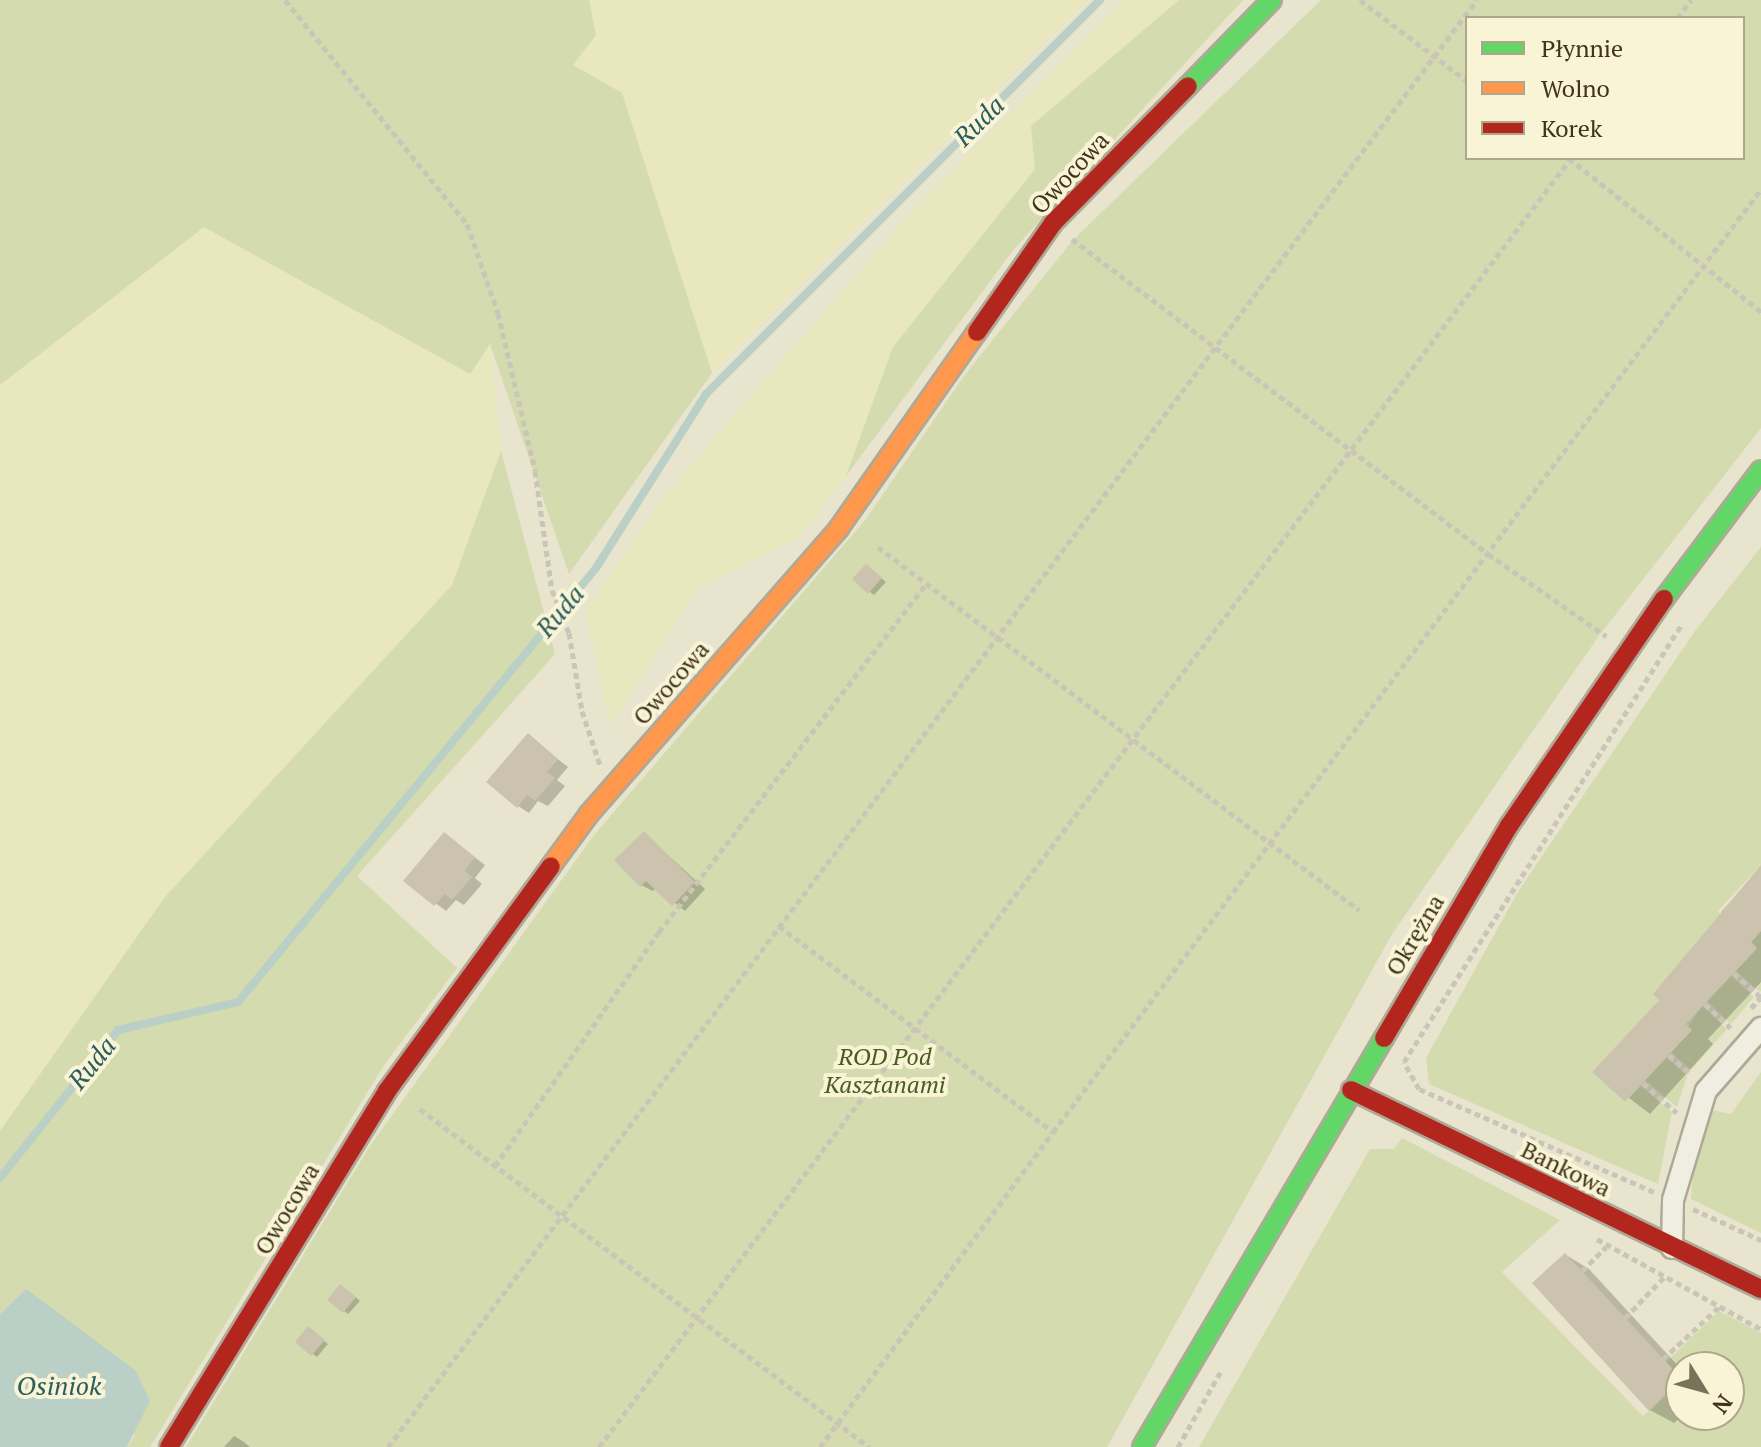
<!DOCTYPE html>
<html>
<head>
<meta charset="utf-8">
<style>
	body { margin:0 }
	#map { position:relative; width:1761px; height:1447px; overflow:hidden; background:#e8e4ce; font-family:"PT Serif",serif }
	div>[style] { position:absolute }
	.farmland>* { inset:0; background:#e9e7be }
	.green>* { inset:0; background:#d4dbaf }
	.water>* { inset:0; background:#bacfc5 }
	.shadow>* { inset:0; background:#0003 }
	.stream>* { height:8px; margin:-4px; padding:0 4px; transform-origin:4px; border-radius:4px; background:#bacfc5 }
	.building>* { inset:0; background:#ccc3af }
	.path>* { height:5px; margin-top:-2.5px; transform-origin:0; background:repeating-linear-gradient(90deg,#c9c5b7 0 6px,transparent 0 10px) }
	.roads { filter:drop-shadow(2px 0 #aea997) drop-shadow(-2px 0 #aea997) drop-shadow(0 2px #aea997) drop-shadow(0 -2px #aea997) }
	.street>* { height:20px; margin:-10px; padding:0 10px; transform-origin:10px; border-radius:10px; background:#f0ede1 }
	.fast>* { height:18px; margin:-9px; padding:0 9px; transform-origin:9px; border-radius:9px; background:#63d668 }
	.slow>* { height:18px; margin:-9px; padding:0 9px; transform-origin:9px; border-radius:9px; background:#ff974d }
	.jam>* { height:18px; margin:-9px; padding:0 9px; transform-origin:9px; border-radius:9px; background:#b3261e }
	span { translate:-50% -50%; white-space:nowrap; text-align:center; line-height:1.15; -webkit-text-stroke:8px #f9f4d5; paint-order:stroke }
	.street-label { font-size:24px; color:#3f331d }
	.park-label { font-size:24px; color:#465e22; font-style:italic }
	.water-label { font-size:26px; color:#2b5c60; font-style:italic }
	.legend { position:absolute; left:1465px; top:16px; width:280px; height:144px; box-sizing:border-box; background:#f9f4d5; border:2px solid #afa78b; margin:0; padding:10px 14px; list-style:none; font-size:24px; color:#3f331d }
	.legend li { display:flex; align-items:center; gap:16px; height:40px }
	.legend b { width:40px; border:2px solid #afa78b }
	.north { position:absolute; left:1665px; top:1351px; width:80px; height:80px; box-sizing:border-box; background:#f9f4d5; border:2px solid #afa78b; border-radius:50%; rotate:127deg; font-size:22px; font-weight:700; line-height:32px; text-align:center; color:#3f331d }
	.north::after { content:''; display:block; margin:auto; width:28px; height:36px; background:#7a715b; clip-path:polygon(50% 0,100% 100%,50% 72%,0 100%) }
</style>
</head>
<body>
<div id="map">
	<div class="farmland">
		<div style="clip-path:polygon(589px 0,1087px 0,712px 373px,622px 93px,573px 65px,595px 35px)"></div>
		<div style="clip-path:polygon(1126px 0,1179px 0,1031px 125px,1036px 169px,893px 347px,846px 476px,801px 536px,698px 588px,611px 726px,585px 611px,665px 495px,920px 202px)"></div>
		<div style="clip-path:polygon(204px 227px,470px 373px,490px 343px,501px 451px,452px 585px,165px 897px,0 1131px,0 385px)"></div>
	</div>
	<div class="green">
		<div style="clip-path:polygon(0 0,589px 0,596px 35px,573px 65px,622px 93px,712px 373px,569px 574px,490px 344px,470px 374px,204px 227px,0 385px)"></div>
		<div style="clip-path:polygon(1179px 0,1243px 0,1014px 249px,846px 476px,893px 347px,1035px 169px,1031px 126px)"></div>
		<div style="clip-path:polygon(evenodd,1321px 0,1761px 0,1761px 428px,1598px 637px,1392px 934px,1107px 1447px,186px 1447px,370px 1146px,594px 835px,866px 519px,964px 376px,1073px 240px,1321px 0,1467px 18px,1743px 18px,1743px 158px,1467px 158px,1467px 18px)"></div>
		<div style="clip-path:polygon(501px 451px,555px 654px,357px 876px,457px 968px,384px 1065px,150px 1447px,127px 1447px,135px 1436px,26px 1289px,0 1314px,0 1131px,165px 897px,452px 585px)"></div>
		<div style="clip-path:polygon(1761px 547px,1761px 865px,1718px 911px,1723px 917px,1659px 1000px,1592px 1072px,1625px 1102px,1641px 1086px,1672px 1112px,1658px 1184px,1429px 1084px,1426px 1058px,1519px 890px,1695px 631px)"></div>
		<div style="clip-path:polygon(1761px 931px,1761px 991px,1760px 992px,1736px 971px,1757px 949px,1751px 942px)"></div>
		<div style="clip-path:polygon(1731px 976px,1754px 997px,1731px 1024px,1707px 1001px)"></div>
		<div style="clip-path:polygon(1702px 1006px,1727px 1029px,1691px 1070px,1671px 1052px)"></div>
		<div style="clip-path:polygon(1666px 1057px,1687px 1076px,1677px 1107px,1645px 1080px)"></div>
		<div style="clip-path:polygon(1761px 1072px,1761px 1233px,1691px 1199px,1694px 1163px,1711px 1110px,1731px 1114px)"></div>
		<div style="clip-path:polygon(1402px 1138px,1560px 1220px,1502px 1272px,1643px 1416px,1681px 1383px,1681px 1415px,1729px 1415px,1729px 1367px,1681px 1367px,1681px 1378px,1666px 1362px,1719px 1311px,1761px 1333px,1761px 1447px,1199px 1447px,1370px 1149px,1394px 1149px)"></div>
	</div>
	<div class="water">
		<div style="clip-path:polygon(26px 1289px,135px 1370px,150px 1401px,127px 1447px,0 1447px,0 1314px)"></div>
	</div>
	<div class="shadow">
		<div style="clip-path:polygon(872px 570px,886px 582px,874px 595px,870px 592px)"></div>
		<div style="clip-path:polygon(528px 736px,568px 767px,557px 780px,565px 786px,548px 806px,538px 801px,529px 813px,518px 806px)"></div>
		<div style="clip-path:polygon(644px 833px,705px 889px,685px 911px,656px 888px,653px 891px,641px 885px)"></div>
		<div style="clip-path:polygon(445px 835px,485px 865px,475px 878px,482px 884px,464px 905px,456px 900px,446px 911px,406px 881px)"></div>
		<div style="clip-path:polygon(1761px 868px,1761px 982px,1708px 1039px,1713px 1044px,1650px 1114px,1595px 1072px,1662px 999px,1725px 917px,1721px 912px)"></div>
		<div style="clip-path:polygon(1566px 1255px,1589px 1269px,1681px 1369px,1683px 1415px,1674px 1423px,1650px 1410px)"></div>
		<div style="clip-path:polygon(346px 1289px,360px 1301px,348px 1314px,344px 1311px)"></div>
		<div style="clip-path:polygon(313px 1332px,328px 1344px,317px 1357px,313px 1354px)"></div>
		<div style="clip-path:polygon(234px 1436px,244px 1442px,250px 1447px,224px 1447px)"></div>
	</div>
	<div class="stream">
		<div style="left:0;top:1178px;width:189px;rotate:-51.4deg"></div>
		<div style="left:118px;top:1030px;width:123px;rotate:-13.1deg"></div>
		<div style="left:238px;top:1002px;width:563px;rotate:-50.48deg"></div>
		<div style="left:596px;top:568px;width:206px;rotate:-57.7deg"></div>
		<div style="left:706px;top:394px;width:557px;rotate:-45deg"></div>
	</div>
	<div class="building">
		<div style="clip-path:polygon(866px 564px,882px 578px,868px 594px,852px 579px)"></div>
		<div style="clip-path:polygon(528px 733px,558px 759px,547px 772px,555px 778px,535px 801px,527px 795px,517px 808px,486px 782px)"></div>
		<div style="clip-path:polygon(644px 831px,695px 882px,672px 906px,646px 881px,640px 887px,614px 860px)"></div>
		<div style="clip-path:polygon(444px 832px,475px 857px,465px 871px,472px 877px,452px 900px,445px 894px,434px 906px,403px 881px)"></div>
		<div style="clip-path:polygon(1761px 865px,1761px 931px,1751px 942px,1757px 948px,1686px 1024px,1692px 1030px,1625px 1102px,1592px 1072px,1659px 1000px,1653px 994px)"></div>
		<div style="clip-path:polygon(1565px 1253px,1681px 1378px,1649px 1411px,1532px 1283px)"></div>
		<div style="clip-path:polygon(340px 1284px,356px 1297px,343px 1313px,327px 1300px)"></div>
		<div style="clip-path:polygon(308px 1326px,325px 1340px,311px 1356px,295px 1342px)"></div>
	</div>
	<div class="path">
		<div style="left:285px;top:0;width:289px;rotate:50.9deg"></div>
		<div style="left:467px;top:224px;width:94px;rotate:70.8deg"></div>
		<div style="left:498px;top:313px;width:162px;rotate:76.8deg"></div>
		<div style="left:535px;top:471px;width:120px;rotate:81.9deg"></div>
		<div style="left:552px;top:590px;width:46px;rotate:68.4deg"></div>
		<div style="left:569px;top:633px;width:79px;rotate:80.5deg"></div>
		<div style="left:582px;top:711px;width:57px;rotate:71.6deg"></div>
		<div style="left:1360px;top:0;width:134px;rotate:37.1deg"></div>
		<div style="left:1677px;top:18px;width:23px;rotate:-52deg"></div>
		<div style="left:1569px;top:158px;width:246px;rotate:38.7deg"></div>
		<div style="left:1072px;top:239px;width:522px;rotate:37.13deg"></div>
		<div style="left:1488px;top:554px;width:144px;rotate:34.8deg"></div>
		<div style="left:878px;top:547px;width:603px;rotate:37.04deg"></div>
		<div style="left:779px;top:926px;width:343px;rotate:36.9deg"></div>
		<div style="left:1053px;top:1132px;width:1179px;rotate:-53.1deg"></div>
		<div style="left:1734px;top:973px;width:36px;rotate:42deg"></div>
		<div style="left:1705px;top:1004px;width:35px;rotate:43deg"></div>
		<div style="left:1751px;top:1008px;width:15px;rotate:-48deg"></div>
		<div style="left:1669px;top:1055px;width:29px;rotate:41deg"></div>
		<div style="left:1643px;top:1083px;width:45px;rotate:41.4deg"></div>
		<div style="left:420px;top:1109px;width:562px;rotate:36.97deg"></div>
		<div style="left:495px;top:1166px;width:286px;rotate:-55deg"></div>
		<div style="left:659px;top:932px;width:439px;rotate:-52.5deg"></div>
		<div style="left:1654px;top:1192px;width:257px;rotate:-156.3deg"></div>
		<div style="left:1419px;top:1089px;width:31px;rotate:-119deg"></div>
		<div style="left:1404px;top:1062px;width:519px;rotate:-57.6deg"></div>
		<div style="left:1693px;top:1209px;width:75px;rotate:24.5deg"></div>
		<div style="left:1597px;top:1239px;width:187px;rotate:28.8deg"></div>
		<div style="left:1582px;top:1271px;width:34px;rotate:-45deg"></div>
		<div style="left:1625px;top:1318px;width:57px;rotate:-46.4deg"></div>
		<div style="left:1663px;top:1359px;width:76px;rotate:-42.9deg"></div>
		<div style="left:388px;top:1447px;width:1811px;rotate:-53.04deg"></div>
		<div style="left:599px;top:1447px;width:1614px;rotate:-52.98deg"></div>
		<div style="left:820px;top:1447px;width:392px;rotate:-53.5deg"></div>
		<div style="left:1178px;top:1447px;width:87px;rotate:-60.5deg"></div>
	</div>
	<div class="roads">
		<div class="street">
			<div style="left:1672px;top:1248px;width:48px;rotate:-88.8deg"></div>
			<div style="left:1673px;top:1200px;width:114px;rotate:-73.2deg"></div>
			<div style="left:1706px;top:1091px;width:84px;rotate:-48.9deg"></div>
		</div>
		<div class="fast">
			<div style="left:1188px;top:86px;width:120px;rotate:-45.7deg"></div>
			<div style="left:1664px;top:599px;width:161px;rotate:-53.1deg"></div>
			<div style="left:1142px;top:1447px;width:475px;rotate:-59.4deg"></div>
		</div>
		<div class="slow">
			<div style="left:551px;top:866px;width:64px;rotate:-53.8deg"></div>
			<div style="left:589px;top:814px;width:380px;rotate:-48.8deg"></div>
			<div style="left:839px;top:528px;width:240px;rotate:-54.9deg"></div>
		</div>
		<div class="jam">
			<div style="left:977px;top:332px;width:133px;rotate:-55.1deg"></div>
			<div style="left:1053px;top:223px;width:192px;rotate:-45.4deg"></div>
			<div style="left:1384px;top:1038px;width:246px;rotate:-59.5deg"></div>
			<div style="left:1509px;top:826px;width:275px;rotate:-55.7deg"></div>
			<div style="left:1351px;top:1090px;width:456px;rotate:25.9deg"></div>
			<div style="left:169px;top:1447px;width:417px;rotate:-58.5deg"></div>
			<div style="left:387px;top:1091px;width:278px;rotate:-53.9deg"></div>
		</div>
	</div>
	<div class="street-label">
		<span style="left:1070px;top:173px;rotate:-47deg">Owocowa</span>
		<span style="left:671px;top:683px;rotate:-49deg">Owocowa</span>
		<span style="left:1415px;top:935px;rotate:-59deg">Okrężna</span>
		<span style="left:1566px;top:1169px;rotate:26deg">Bankowa</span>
		<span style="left:287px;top:1209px;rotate:-59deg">Owocowa</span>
	</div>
	<div class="park-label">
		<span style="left:885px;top:1071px">ROD Pod<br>Kasztanami</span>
	</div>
	<div class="water-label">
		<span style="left:979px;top:121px;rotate:-45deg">Ruda</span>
		<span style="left:560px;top:611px;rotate:-50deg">Ruda</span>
		<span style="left:92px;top:1063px;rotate:-51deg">Ruda</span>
		<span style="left:59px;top:1386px">Osiniok</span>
	</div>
	<ul class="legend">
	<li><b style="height:10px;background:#63d668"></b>Płynnie</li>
	<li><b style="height:10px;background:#ff974d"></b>Wolno</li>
	<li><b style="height:10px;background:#b3261e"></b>Korek</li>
	</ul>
	<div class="north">N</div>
</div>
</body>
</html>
